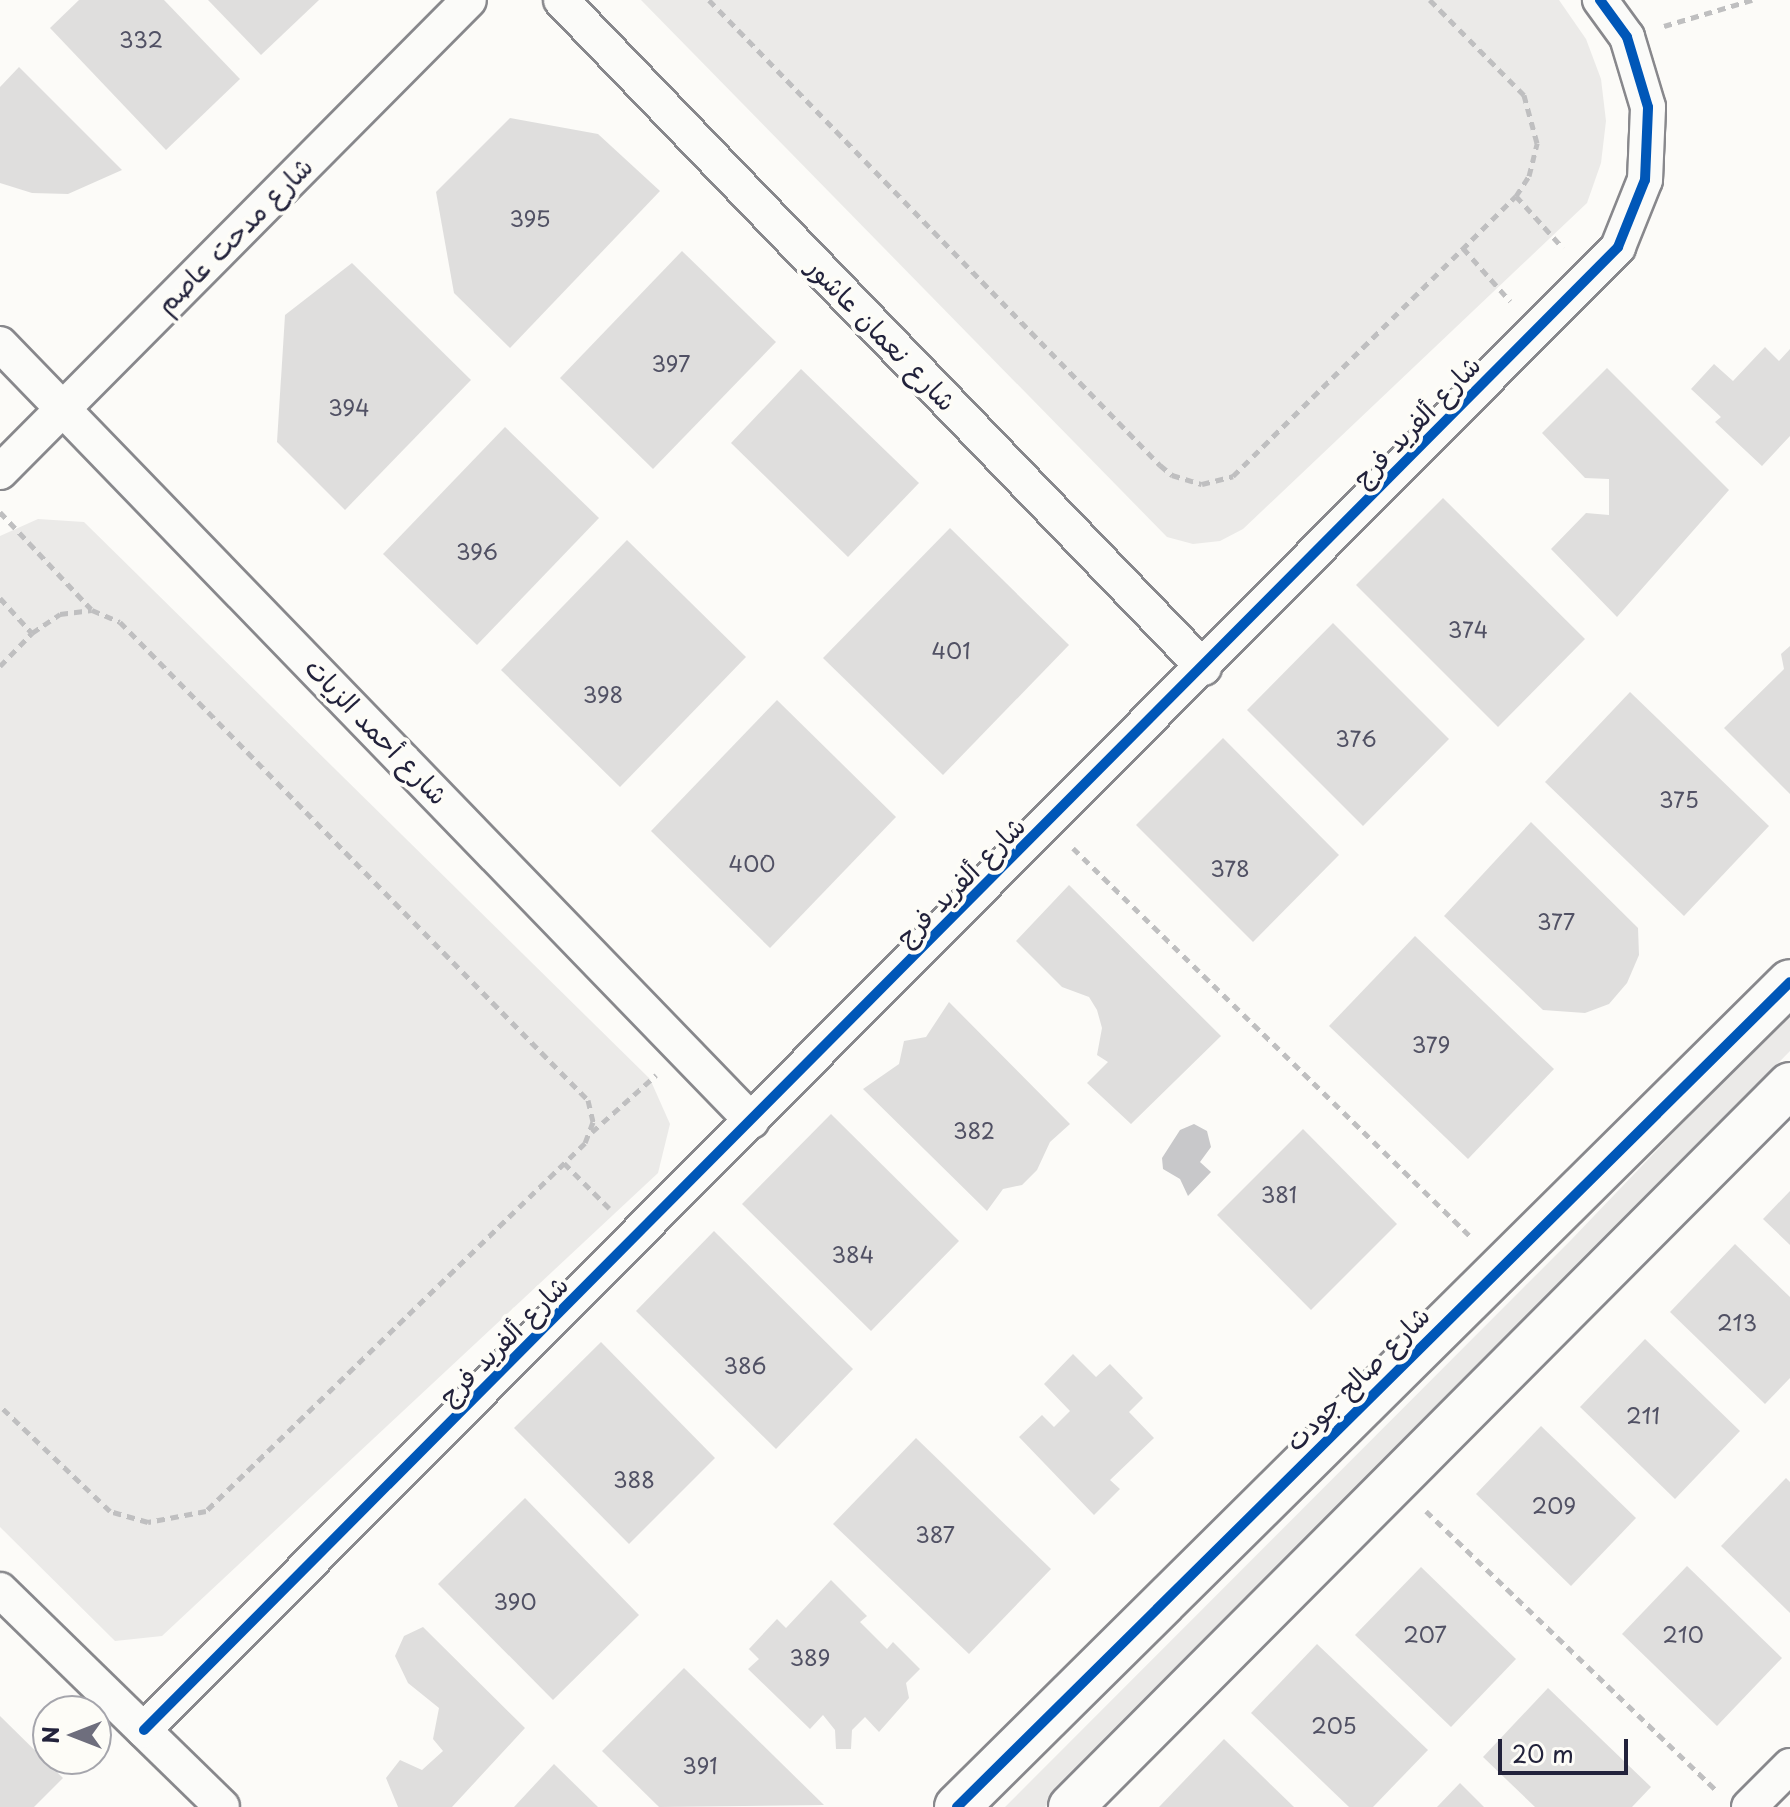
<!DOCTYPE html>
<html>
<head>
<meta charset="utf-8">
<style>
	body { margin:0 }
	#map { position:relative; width:1790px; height:1807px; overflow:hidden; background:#fcfbf8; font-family:"Playpen Sans","Playpen Sans Arabic",sans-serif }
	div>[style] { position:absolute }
	.green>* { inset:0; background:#ebeae8 }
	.water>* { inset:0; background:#c8c8ca }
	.building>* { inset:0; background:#dfdedd }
	.path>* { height:5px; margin-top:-2.5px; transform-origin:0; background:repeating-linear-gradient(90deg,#bfbfc0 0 8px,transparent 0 14px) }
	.roads { filter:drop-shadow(2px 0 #88888c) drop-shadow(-2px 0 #88888c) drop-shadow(0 2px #88888c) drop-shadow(0 -2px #88888c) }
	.street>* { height:34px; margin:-17px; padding:0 17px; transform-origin:17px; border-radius:17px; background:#fbfbf9 }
	.secondary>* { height:44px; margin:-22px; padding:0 22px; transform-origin:22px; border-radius:22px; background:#fbfbf9 }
	.cycleway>* { height:10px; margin:-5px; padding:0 5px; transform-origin:5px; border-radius:5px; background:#0057b8 }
	span { translate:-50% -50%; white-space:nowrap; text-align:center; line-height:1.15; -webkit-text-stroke:8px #fdfcf7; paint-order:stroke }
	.number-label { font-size:22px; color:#515164 }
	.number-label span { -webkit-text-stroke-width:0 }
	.street-label { font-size:26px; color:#22223b }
	.north { position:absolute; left:32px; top:1695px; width:80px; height:80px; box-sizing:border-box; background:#fdfcf7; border:2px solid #a5a5ac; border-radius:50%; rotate:270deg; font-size:22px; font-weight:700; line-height:32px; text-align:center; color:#22223b }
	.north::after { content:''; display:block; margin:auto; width:28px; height:36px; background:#6e6e7d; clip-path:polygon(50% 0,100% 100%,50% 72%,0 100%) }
	.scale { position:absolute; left:1498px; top:1739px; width:130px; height:36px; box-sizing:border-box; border:4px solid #22223b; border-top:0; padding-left:10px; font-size:24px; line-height:28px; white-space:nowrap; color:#22223b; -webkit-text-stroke:6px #fdfcf7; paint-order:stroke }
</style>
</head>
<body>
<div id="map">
	<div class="green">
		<div style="clip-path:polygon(641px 0,1559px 0,1586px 39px,1601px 79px,1606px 121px,1601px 163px,1587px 203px,1243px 529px,1220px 541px,1193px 544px,1167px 537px)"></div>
		<div style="clip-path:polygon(38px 519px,84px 522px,650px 1079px,670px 1124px,658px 1173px,162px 1636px,115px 1641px,0 1527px,0 536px)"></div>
		<div style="clip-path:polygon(1790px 1011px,1790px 1051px,1045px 1807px,1005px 1807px,1571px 1240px)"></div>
	</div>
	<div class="water">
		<div style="clip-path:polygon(1194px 1124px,1207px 1131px,1211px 1147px,1200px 1162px,1211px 1172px,1188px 1196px,1180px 1179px,1163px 1169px,1162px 1158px,1180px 1130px)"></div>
	</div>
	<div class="building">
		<div style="clip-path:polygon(79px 0,164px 0,240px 79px,166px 150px,50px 28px)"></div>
		<div style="clip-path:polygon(208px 0,319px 0,261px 55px)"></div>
		<div style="clip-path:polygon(19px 67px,122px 170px,68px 194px,32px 193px,0 183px,0 87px)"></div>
		<div style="clip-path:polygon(510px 118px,598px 134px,660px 191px,510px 348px,454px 293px,436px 192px)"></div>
		<div style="clip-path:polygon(682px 251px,776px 342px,653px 469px,560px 378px)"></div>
		<div style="clip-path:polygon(352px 263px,471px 380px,345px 510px,277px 442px,285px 315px)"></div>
		<div style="clip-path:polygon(1765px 347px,1779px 361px,1790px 349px,1790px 436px,1762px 466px,1715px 422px,1721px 417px,1691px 389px,1714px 364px,1733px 381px)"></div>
		<div style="clip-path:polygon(1607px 368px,1729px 490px,1617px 617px,1551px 549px,1586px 513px,1609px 515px,1609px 479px,1585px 478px,1542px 433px)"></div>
		<div style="clip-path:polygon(801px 369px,919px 483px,848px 557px,731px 443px)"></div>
		<div style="clip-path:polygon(505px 427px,599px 518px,477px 645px,383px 554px)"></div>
		<div style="clip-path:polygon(1443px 498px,1585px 639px,1498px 727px,1356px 585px)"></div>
		<div style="clip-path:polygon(950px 528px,1069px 645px,943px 775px,823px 658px)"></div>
		<div style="clip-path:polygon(627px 540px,746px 657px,620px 787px,501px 670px)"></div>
		<div style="clip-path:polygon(1333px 623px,1449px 739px,1363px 826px,1247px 710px)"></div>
		<div style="clip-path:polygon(1790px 646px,1790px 794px,1724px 728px,1784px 669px,1781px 654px)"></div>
		<div style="clip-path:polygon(1630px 692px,1769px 826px,1684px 916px,1545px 782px)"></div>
		<div style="clip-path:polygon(777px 700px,896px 817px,770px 948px,651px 831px)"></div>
		<div style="clip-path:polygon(1223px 738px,1339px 855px,1253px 942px,1136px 825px)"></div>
		<div style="clip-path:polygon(1531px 822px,1638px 928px,1639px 955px,1627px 983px,1609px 1004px,1585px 1013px,1543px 1010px,1444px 916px)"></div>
		<div style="clip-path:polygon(1069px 885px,1221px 1036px,1131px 1124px,1087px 1083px,1108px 1062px,1097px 1055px,1102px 1028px,1097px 1010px,1089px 997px,1062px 987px,1016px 941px)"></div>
		<div style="clip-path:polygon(1415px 936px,1554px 1069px,1468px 1159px,1329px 1026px)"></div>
		<div style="clip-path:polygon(949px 1002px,1070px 1124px,1050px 1142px,1037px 1170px,1022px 1185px,1003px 1189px,987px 1211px,863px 1089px,899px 1064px,904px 1041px,926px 1037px)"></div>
		<div style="clip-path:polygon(831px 1114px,959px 1241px,871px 1331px,742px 1204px)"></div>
		<div style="clip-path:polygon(1303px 1129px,1397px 1224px,1311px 1310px,1217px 1215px)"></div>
		<div style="clip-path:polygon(1790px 1191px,1790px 1245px,1763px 1219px)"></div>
		<div style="clip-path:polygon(714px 1231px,853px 1369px,776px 1449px,636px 1311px)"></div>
		<div style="clip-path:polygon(1735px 1244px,1790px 1297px,1790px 1378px,1765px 1404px,1670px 1312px)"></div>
		<div style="clip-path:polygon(1645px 1339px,1740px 1431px,1675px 1499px,1580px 1407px)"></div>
		<div style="clip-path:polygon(601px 1342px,715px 1458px,629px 1544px,514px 1428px)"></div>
		<div style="clip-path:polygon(1073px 1354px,1096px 1377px,1110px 1364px,1143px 1398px,1129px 1412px,1154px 1438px,1110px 1480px,1120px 1489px,1094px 1515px,1019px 1437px,1042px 1415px,1054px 1427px,1070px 1411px,1044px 1384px)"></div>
		<div style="clip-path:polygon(1541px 1426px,1636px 1518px,1571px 1586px,1476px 1494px)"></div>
		<div style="clip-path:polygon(916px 1438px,1051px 1569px,969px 1654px,833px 1524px)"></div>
		<div style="clip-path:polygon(1786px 1478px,1790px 1482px,1790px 1613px,1721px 1546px)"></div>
		<div style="clip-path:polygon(525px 1498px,639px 1615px,553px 1700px,438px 1584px)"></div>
		<div style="clip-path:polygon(1687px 1566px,1782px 1658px,1717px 1726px,1622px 1634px)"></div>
		<div style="clip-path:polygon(1421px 1567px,1516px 1659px,1451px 1727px,1355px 1635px)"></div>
		<div style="clip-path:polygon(831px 1580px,867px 1616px,860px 1622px,887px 1649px,893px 1642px,920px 1669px,906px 1683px,909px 1698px,879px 1732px,865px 1717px,852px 1730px,851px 1749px,836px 1749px,835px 1730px,823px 1715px,810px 1729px,748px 1669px,759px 1659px,749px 1649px,777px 1619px,786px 1628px)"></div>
		<div style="clip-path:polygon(423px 1627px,525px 1728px,452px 1807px,398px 1807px,386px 1778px,400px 1760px,422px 1770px,443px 1751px,433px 1739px,439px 1708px,408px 1683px,395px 1656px,404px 1636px)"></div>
		<div style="clip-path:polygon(1317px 1644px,1428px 1750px,1373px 1807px,1349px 1807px,1251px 1713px)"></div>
		<div style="clip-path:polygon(684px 1668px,824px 1805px,659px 1807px,602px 1751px)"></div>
		<div style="clip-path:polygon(1548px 1688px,1651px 1787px,1632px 1807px,1535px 1807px,1483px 1757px)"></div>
		<div style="clip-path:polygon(0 1716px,63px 1778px,34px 1807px,0 1807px)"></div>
		<div style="clip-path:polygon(1224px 1739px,1294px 1807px,1159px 1807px)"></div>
		<div style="clip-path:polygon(554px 1764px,598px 1807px,514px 1807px)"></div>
		<div style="clip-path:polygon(1460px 1783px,1484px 1807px,1437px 1807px)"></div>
	</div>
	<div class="path">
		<div style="left:709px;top:0;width:648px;rotate:45.88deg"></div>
		<div style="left:1160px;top:465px;width:16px;rotate:40deg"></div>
		<div style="left:1172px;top:475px;width:31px;rotate:17deg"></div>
		<div style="left:1202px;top:484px;width:32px;rotate:-14deg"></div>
		<div style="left:1233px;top:476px;width:398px;rotate:-44.7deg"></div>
		<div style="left:1516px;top:196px;width:24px;rotate:-57deg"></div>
		<div style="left:1529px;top:176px;width:34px;rotate:-76deg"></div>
		<div style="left:1537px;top:143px;width:50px;rotate:-105.2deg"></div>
		<div style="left:1524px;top:95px;width:134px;rotate:-134.7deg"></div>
		<div style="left:1664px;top:26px;width:92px;rotate:-16.5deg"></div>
		<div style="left:1516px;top:196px;width:70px;rotate:47.9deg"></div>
		<div style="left:1463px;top:248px;width:71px;rotate:48.4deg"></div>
		<div style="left:0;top:512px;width:133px;rotate:46.8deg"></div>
		<div style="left:0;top:598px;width:47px;rotate:47.6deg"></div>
		<div style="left:0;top:666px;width:46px;rotate:-45.9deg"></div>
		<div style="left:32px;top:633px;width:34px;rotate:-34deg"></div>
		<div style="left:60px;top:614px;width:32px;rotate:-7deg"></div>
		<div style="left:92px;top:610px;width:30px;rotate:23deg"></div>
		<div style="left:120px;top:622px;width:669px;rotate:45.61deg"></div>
		<div style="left:588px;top:1100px;width:23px;rotate:77deg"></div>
		<div style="left:593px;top:1122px;width:22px;rotate:111deg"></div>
		<div style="left:585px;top:1143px;width:528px;rotate:135.84deg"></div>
		<div style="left:206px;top:1511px;width:59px;rotate:169.3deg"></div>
		<div style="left:148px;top:1522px;width:40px;rotate:-164deg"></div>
		<div style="left:110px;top:1511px;width:152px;rotate:-136.3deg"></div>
		<div style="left:1073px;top:848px;width:558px;rotate:44.35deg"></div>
		<div style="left:592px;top:1132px;width:86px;rotate:-41.7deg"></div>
		<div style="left:564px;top:1163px;width:64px;rotate:45deg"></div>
		<div style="left:1426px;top:1511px;width:402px;rotate:43.9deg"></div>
	</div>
	<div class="roads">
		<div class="street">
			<div style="left:561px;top:0;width:927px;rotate:46.09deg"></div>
			<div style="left:0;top:344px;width:1081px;rotate:45.94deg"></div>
			<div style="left:0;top:472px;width:665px;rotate:-45.18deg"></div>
			<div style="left:0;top:1590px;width:310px;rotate:44.3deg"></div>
			<div style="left:144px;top:1730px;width:2091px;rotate:-45.17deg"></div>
			<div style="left:1618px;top:247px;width:72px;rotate:-68.1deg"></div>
			<div style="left:1645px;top:180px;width:73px;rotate:-87.6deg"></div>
			<div style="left:1648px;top:107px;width:73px;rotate:-106.7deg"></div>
			<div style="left:1627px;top:37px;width:46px;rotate:-126.1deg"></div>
			<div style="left:1749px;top:1807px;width:58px;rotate:-45deg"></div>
		</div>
		<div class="secondary">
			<div style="left:957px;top:1807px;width:1172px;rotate:-44.72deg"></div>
			<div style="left:1071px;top:1807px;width:1019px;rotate:-45.12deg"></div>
		</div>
	</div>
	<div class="cycleway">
		<div style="left:144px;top:1730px;width:2091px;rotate:-45.17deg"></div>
		<div style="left:1618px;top:247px;width:72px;rotate:-68.1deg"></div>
		<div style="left:1645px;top:180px;width:73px;rotate:-87.6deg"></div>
		<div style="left:1648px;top:107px;width:73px;rotate:-106.7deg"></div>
		<div style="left:1627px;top:37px;width:46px;rotate:-126.1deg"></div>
		<div style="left:957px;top:1807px;width:1172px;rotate:-44.72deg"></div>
	</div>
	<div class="number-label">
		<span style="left:141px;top:39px">332</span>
		<span style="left:530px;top:218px">395</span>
		<span style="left:671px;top:363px">397</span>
		<span style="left:349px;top:407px">394</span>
		<span style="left:477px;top:551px">396</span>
		<span style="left:1468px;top:629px">374</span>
		<span style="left:951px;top:650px">401</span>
		<span style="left:603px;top:694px">398</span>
		<span style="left:1356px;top:738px">376</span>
		<span style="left:1679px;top:799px">375</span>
		<span style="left:752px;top:863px">400</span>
		<span style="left:1230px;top:868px">378</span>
		<span style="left:1556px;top:921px">377</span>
		<span style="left:1431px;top:1044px">379</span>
		<span style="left:974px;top:1130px">382</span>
		<span style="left:1279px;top:1194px">381</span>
		<span style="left:853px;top:1254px">384</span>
		<span style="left:1737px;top:1322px">213</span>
		<span style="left:745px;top:1365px">386</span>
		<span style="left:1643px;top:1415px">211</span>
		<span style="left:634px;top:1479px">388</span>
		<span style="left:1554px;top:1505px">209</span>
		<span style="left:935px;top:1534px">387</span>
		<span style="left:515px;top:1601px">390</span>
		<span style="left:1425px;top:1634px">207</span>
		<span style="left:1683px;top:1634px">210</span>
		<span style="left:810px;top:1657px">389</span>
		<span style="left:1334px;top:1725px">205</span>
		<span style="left:700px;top:1765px">391</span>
	</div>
	<div class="street-label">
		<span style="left:234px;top:235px;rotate:-45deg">شارع مدحت عاصم</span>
		<span style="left:882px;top:334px;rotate:46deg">شارع نعمان عاشور</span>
		<span style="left:1416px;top:421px;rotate:-46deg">شارع ألفريد فرج</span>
		<span style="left:377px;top:731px;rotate:46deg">شارع أحمد الزيات</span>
		<span style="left:960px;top:881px;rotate:-45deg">شارع ألفريد فرج</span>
		<span style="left:503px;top:1340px;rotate:-45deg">شارع ألفريد فرج</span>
		<span style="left:1357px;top:1378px;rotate:-45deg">شارع صالح جودت</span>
	</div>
	<div class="north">N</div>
	<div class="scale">20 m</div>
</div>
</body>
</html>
